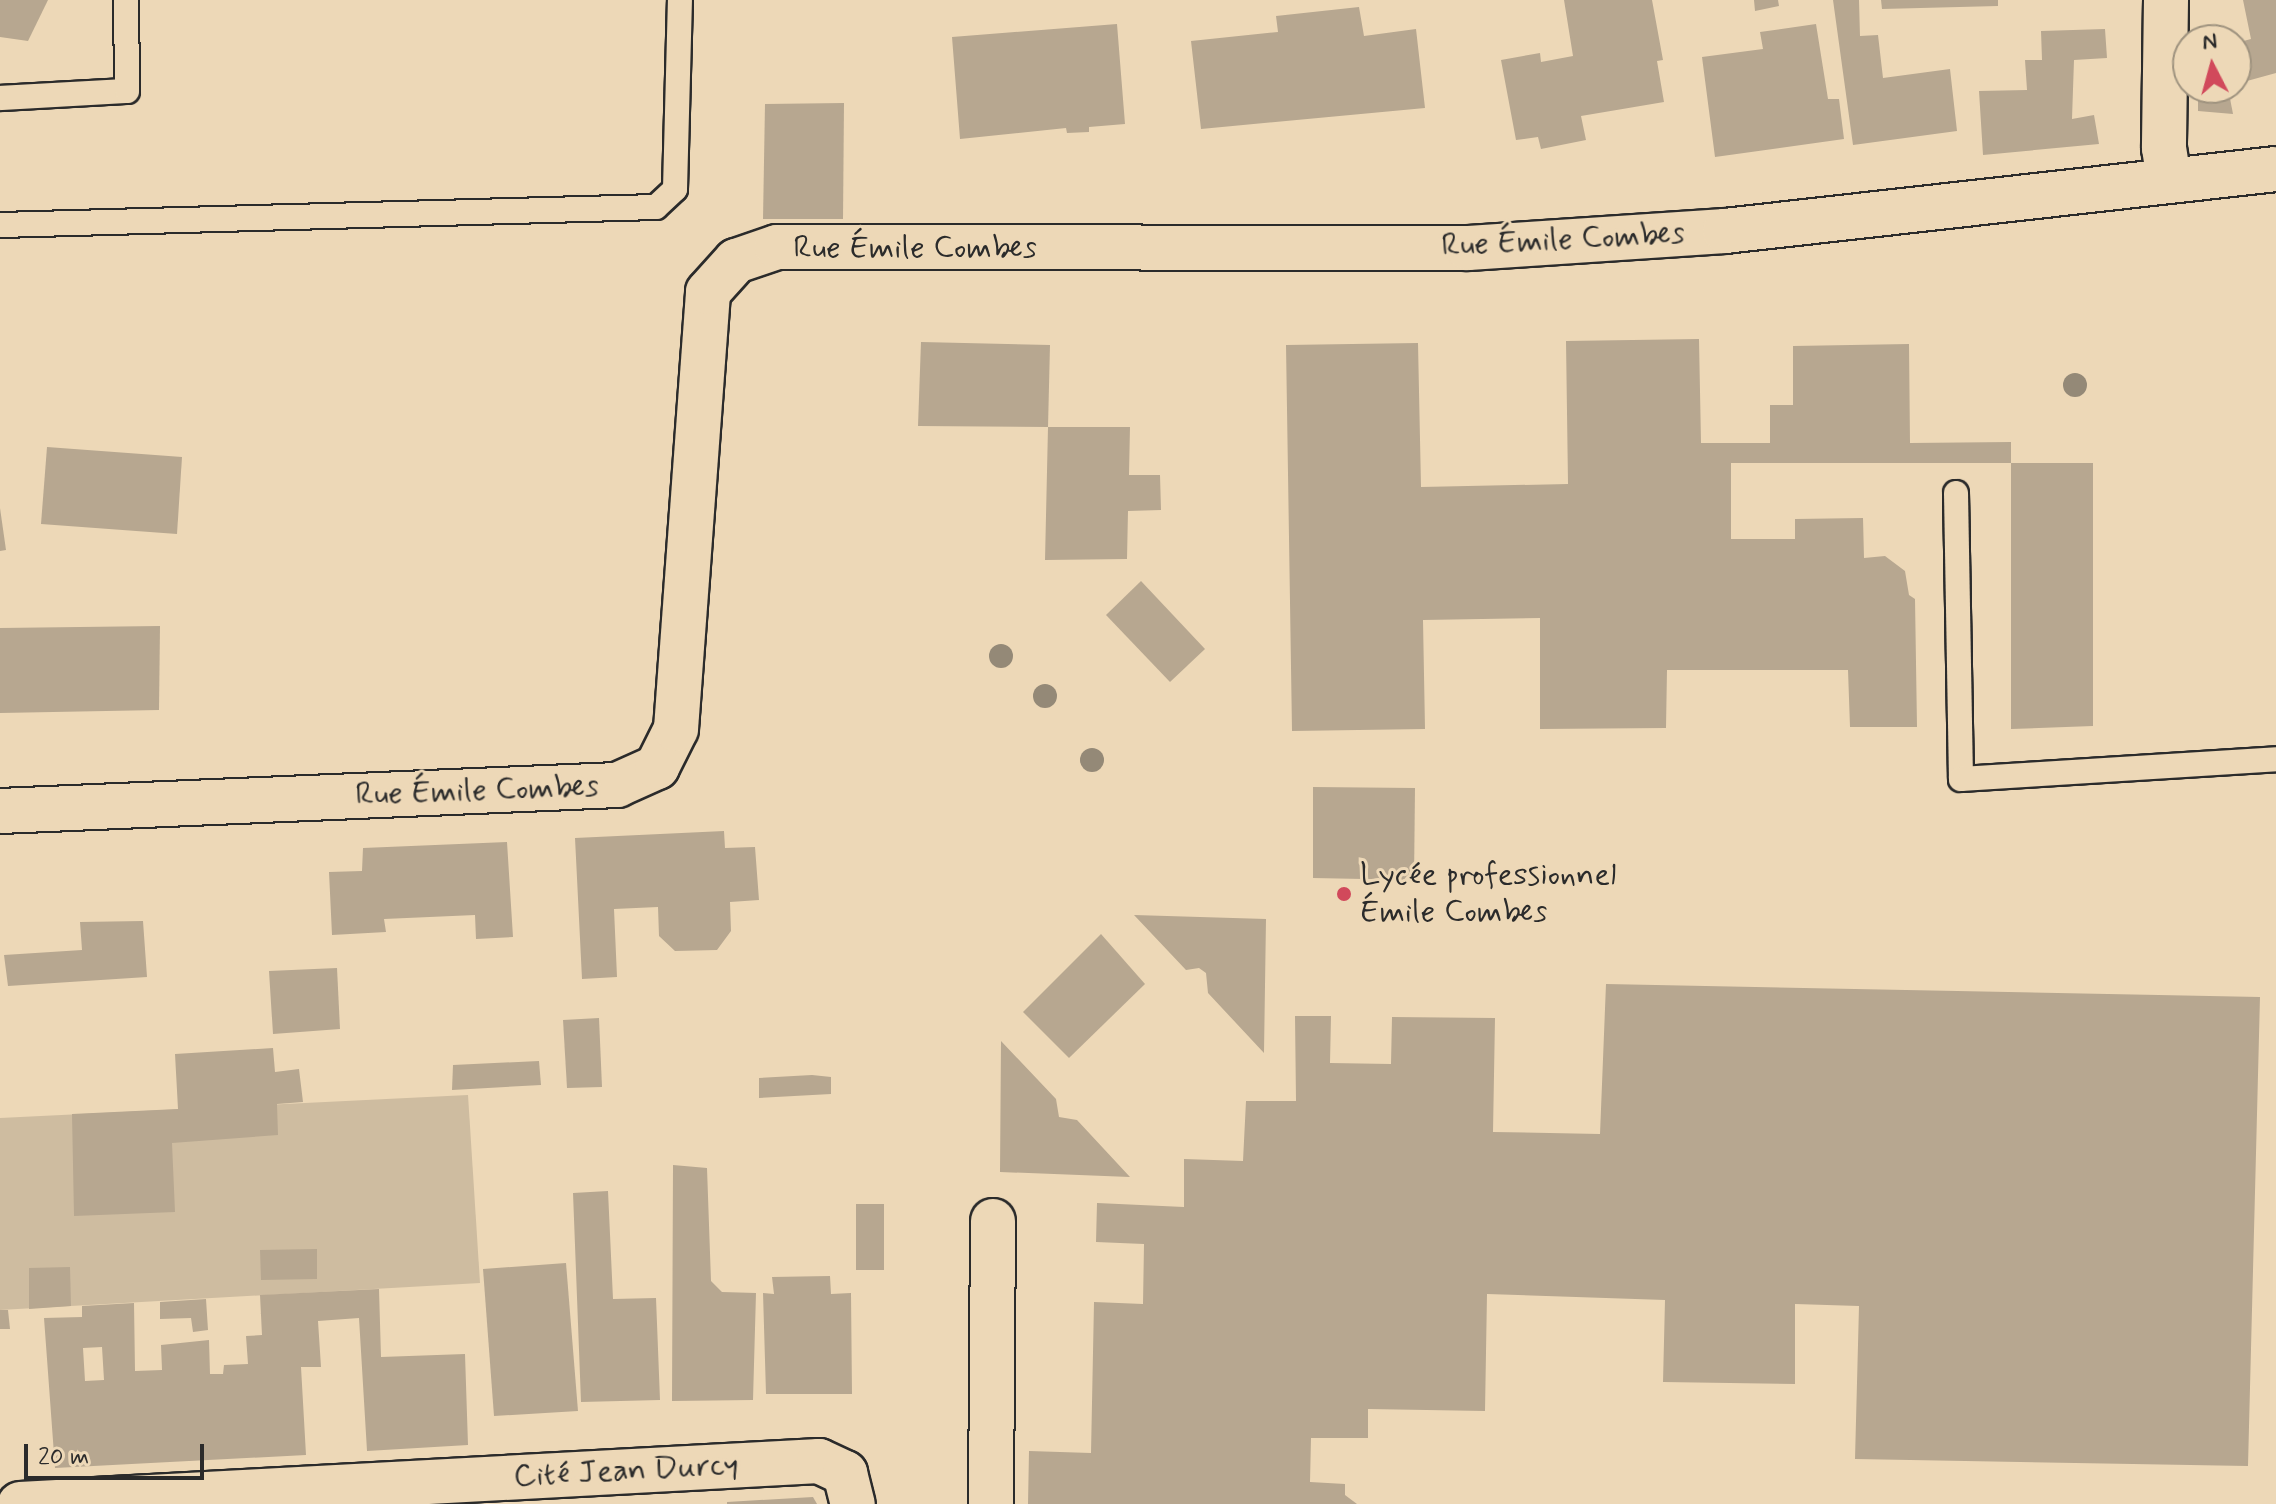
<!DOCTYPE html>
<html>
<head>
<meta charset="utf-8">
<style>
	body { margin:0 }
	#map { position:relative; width:2276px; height:1504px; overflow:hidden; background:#edd8b7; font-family:Mynerve,sans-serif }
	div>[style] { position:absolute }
	.green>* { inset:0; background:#cebca0 }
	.building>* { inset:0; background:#b7a790 }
	.roads { filter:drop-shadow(2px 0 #2b2b2b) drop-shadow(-2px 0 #2b2b2b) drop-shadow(0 2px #2b2b2b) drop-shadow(0 -2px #2b2b2b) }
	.service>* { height:24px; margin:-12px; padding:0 12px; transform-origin:12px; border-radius:12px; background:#edd8b7 }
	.minor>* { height:44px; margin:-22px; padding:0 22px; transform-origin:22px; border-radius:22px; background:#edd8b7 }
	.trees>* { width:24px; height:24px; margin:-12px; border-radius:50%; background:#948977 }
	.dots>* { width:22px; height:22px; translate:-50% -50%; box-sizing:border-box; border:4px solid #edd8b7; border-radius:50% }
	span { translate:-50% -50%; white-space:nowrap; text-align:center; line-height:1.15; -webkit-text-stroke:6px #edd8b7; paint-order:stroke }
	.street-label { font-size:32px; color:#2b2b2b }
	.poi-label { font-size:32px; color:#2b2b2b }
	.left { translate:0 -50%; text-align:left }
	.north { position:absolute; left:2172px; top:24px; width:80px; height:80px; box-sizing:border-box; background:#edd8b7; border:2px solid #9f937f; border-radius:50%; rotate:354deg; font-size:22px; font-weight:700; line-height:32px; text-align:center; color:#2b2b2b }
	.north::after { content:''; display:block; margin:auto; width:28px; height:36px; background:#d1495b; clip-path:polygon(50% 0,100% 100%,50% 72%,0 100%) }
	.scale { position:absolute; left:24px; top:1444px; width:180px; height:36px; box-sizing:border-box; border:4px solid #2b2b2b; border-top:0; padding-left:10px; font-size:24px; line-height:28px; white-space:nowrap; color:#2b2b2b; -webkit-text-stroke:6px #edd8b7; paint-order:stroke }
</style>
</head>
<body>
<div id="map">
	<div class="green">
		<div style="clip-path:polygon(468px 1095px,480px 1283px,0 1310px,0 1118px)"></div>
	</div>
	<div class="building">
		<div style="clip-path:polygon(0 0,48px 0,28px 41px,0 37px)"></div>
		<div style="clip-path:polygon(1564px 0,1652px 0,1663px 60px,1657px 61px,1664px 102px,1581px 116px,1586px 140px,1541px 149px,1538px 137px,1516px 140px,1501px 60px,1540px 53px,1541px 62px,1573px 56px)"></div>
		<div style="clip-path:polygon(1754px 0,1778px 0,1779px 6px,1755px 11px)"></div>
		<div style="clip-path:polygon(1833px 0,1859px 0,1860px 36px,1878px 35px,1883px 78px,1950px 69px,1957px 131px,1853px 145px)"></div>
		<div style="clip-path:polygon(1881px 0,1998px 0,1998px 6px,1882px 9px)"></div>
		<div style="clip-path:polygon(2243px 0,2276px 0,2276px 73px,2236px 84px,2236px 43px,2251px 39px)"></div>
		<div style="clip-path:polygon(1359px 7px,1364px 36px,1416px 29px,1425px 108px,1201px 129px,1191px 41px,1278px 32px,1276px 16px)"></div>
		<div style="clip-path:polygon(1117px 24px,1125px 124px,1089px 127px,1089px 132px,1067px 133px,1066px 128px,960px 139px,952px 37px)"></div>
		<div style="clip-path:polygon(1816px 24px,1828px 99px,1839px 99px,1844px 139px,1715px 157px,1702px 57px,1763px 49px,1760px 32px)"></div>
		<div style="clip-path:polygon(2105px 29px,2107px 58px,2074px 60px,2072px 119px,2094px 115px,2099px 144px,1983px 155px,1979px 91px,2027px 90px,2025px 60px,2042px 60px,2041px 31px)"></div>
		<div style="clip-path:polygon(2198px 88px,2228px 88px,2233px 114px,2198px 111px)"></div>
		<div style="clip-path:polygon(844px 103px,843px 219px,763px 219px,765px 104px)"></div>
		<div style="clip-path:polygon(1699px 339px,1701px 443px,1770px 443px,1770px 405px,1793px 405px,1793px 346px,1909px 344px,1910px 443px,2011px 442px,2011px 463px,1731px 463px,1731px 539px,1795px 539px,1795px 519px,1863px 518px,1864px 558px,1885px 556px,1905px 571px,1909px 595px,1915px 599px,1917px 727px,1850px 727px,1848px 670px,1667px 670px,1666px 728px,1540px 729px,1540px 618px,1423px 620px,1425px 729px,1292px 731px,1286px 345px,1418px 343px,1421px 487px,1568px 484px,1566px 341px)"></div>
		<div style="clip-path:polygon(921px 342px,1050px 345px,1048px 427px,918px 426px)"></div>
		<div style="clip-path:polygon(1048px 427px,1130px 427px,1129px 475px,1160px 475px,1161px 510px,1128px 511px,1127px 559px,1045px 560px)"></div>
		<div style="clip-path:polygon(47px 447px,182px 457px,177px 534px,41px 524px)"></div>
		<div style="clip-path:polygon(2011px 463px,2093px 463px,2093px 726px,2011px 729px)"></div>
		<div style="clip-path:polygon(0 508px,6px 550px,0 551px)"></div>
		<div style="clip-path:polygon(1141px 581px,1205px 649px,1170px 682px,1106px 615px)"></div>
		<div style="clip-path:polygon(160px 626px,159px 710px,0 713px,0 628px)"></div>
		<div style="clip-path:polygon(1313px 787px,1415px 788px,1414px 880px,1313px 878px)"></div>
		<div style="clip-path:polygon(724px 831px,725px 848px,755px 847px,759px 900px,730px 902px,731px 931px,717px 950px,675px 951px,659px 936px,658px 907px,614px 909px,617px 977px,582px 979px,575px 838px)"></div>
		<div style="clip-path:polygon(507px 842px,513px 937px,476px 939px,475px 915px,384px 919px,386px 932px,332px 935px,329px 872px,362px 871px,363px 848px)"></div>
		<div style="clip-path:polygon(1134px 915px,1266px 919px,1264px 1053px,1208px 993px,1206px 973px,1199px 968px,1186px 970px)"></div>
		<div style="clip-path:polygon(143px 921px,147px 977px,8px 986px,4px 955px,82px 950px,80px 922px)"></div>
		<div style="clip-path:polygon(1101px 934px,1145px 984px,1069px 1058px,1023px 1012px)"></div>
		<div style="clip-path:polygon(337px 968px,340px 1029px,273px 1034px,269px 971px)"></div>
		<div style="clip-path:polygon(1606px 984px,2260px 997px,2248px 1466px,1855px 1459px,1859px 1306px,1795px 1304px,1795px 1384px,1663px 1382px,1665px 1300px,1487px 1294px,1485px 1411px,1368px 1409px,1368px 1438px,1311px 1438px,1310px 1482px,1345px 1484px,1345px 1495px,1357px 1504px,1028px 1504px,1029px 1451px,1091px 1453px,1094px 1302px,1143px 1304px,1144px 1244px,1096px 1242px,1097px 1203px,1184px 1207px,1184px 1159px,1243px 1161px,1246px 1101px,1296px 1101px,1295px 1016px,1331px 1016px,1330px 1063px,1391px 1064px,1392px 1017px,1495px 1018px,1493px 1132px,1600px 1134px)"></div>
		<div style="clip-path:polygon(599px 1018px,602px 1087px,567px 1088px,563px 1020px)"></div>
		<div style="clip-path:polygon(1001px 1041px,1056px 1099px,1059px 1117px,1077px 1120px,1130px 1177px,1000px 1172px)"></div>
		<div style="clip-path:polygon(273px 1048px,275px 1072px,299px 1069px,303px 1102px,277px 1104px,278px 1135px,172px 1143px,175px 1212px,74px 1216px,72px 1114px,178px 1109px,175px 1054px)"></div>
		<div style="clip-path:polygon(539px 1061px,541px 1085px,452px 1090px,453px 1065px)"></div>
		<div style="clip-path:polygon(812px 1075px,831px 1077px,831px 1094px,759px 1098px,759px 1078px)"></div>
		<div style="clip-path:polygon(673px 1165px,707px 1168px,711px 1281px,722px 1292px,756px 1293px,753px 1400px,672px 1401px)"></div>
		<div style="clip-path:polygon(608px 1191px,613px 1299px,656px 1298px,660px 1400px,581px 1402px,573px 1193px)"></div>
		<div style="clip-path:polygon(856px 1204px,884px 1204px,884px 1270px,856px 1270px)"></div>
		<div style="clip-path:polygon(317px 1249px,317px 1279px,261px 1280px,260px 1250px)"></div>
		<div style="clip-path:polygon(566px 1263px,578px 1411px,494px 1416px,483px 1269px)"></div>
		<div style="clip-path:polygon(70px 1267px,71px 1306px,29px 1309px,29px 1268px)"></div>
		<div style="clip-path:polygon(830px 1276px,831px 1294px,851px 1293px,852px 1394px,766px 1394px,763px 1293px,774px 1294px,772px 1277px)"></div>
		<div style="clip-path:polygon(evenodd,379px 1289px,381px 1357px,465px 1354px,468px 1445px,367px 1451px,359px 1318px,318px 1321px,321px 1367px,301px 1367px,306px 1455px,55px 1468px,44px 1318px,82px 1317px,82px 1306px,134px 1303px,135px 1371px,162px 1370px,161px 1345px,209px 1340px,210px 1374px,223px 1374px,224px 1365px,248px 1364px,246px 1336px,262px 1335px,260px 1295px,379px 1289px,102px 1347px,104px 1380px,85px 1381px,83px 1348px,102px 1347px)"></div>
		<div style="clip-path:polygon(206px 1299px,208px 1330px,193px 1332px,191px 1318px,160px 1319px,160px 1302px)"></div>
		<div style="clip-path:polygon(0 1310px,8px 1310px,10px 1329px,0 1329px)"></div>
		<div style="clip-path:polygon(813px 1497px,817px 1504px,727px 1504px,727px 1502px)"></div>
	</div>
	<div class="roads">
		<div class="service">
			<div style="left:0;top:98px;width:127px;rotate:-3.2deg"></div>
			<div style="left:127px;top:91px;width:91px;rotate:-90.6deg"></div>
			<div style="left:0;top:225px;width:656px;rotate:-1.57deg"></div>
			<div style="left:656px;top:207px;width:26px;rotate:-43deg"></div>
			<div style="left:675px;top:189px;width:189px;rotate:-88.5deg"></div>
			<div style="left:1956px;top:493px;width:286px;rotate:89deg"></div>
			<div style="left:1961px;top:779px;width:316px;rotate:-3.6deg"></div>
		</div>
		<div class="minor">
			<div style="left:2166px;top:0;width:148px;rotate:90.8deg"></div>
			<div style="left:2164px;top:148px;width:33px;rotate:81deg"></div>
			<div style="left:0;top:811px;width:618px;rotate:-2.41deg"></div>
			<div style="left:617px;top:785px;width:44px;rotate:-24.2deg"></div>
			<div style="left:657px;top:767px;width:42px;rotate:-63.4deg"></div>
			<div style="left:676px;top:729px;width:438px;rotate:-85.8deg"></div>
			<div style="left:708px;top:292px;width:42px;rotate:-47.9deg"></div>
			<div style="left:736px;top:261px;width:43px;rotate:-18.9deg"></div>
			<div style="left:777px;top:247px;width:691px;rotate:0.08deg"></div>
			<div style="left:1468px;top:248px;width:258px;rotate:-3.8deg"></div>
			<div style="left:1725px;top:231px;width:554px;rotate:-6.42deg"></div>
			<div style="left:20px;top:1504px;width:800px;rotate:-3.08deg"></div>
			<div style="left:819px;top:1461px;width:29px;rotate:25deg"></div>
			<div style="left:845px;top:1473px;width:32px;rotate:76deg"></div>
			<div style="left:991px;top:1504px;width:283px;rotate:-89.6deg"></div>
		</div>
	</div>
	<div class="trees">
		<div style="left:2075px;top:385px"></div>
		<div style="left:1001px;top:656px"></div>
		<div style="left:1045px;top:696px"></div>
		<div style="left:1092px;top:760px"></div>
	</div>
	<div class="dots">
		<div style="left:1344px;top:894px;background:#d1495b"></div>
	</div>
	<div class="street-label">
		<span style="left:1563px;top:240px;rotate:-3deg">Rue Émile Combes</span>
		<span style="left:915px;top:248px">Rue Émile Combes</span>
		<span style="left:477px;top:791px;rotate:-2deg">Rue Émile Combes</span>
		<span style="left:626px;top:1471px;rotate:-3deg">Cité Jean Durcy</span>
	</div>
	<div class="poi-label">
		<span class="left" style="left:1360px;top:894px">Lycée professionnel<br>Émile Combes</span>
	</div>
	<div class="north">N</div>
	<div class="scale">20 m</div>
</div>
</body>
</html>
